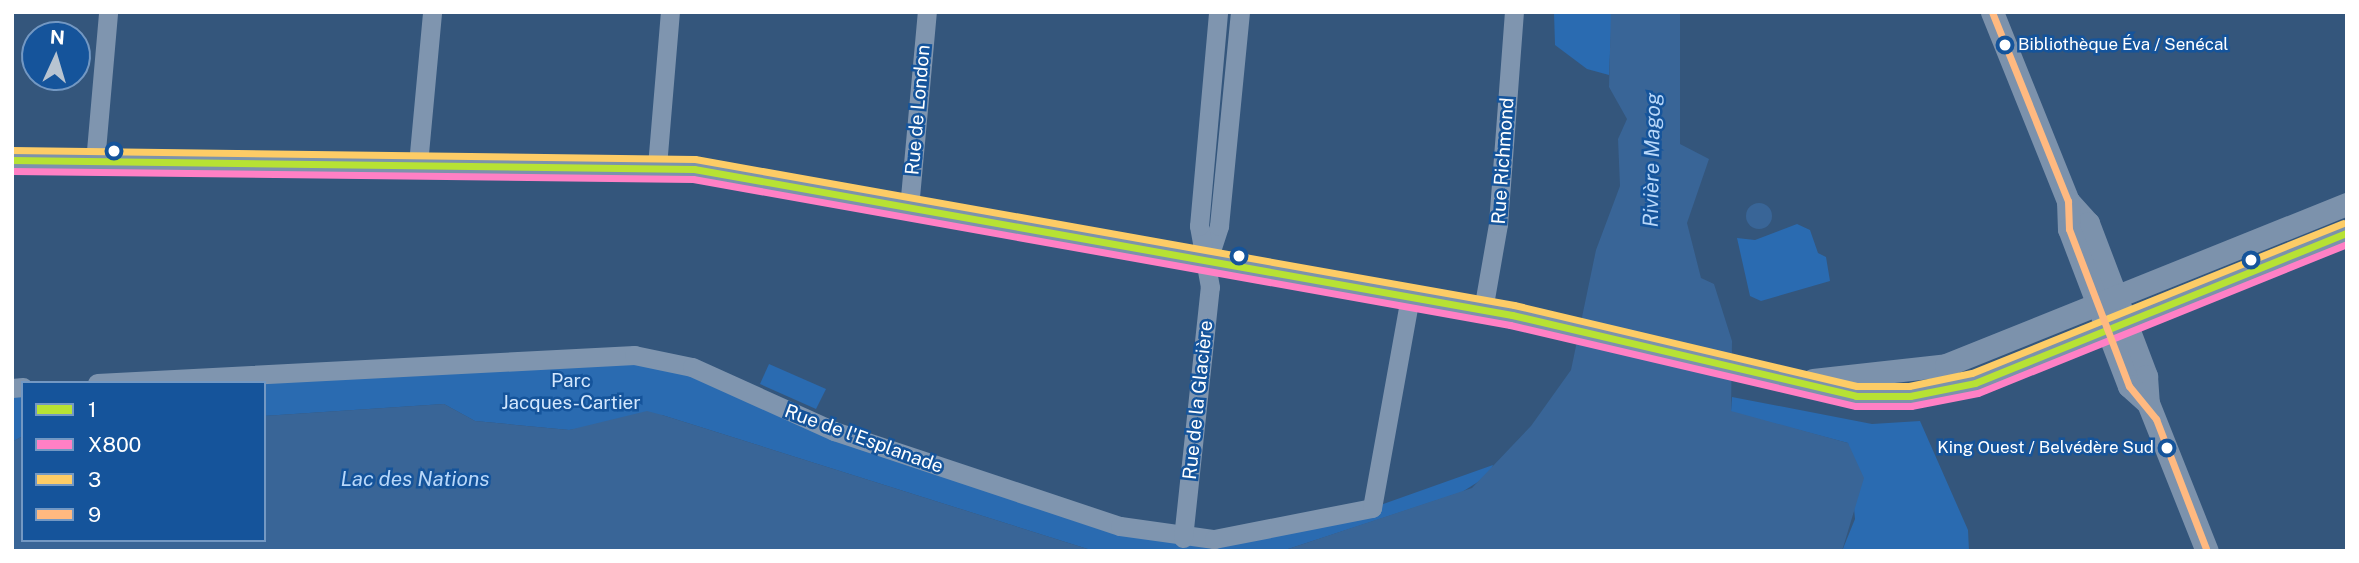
<!DOCTYPE html>
<html>
<head>
<meta charset="utf-8">
<style>
	body { margin:0 }
	#map { position:relative; width:2359px; height:563px; overflow:hidden; background:#34567c; font-family:"Public Sans",sans-serif }
	div>[style] { position:absolute }
	.green>* { inset:0; background:#2a6bb1 }
	.water>* { inset:0; background:#396597 }
	.round { border-radius:50% }
	.minor>* { height:19px; margin:-9.5px; padding:0 9.5px; transform-origin:9.5px; border-radius:9.5px; background:#7f95af }
	.major>* { height:23px; margin:-11.5px; padding:0 11.5px; transform-origin:11.5px; border-radius:11.5px; background:#7c92ac }
	.bus-1>* { height:7px; margin:-3.5px; padding:0 3.5px; transform-origin:3.5px; border-radius:3.5px; background:#b7e234 }
	.bus-2>* { height:7px; margin:-3.5px; padding:0 3.5px; transform-origin:3.5px; border-radius:3.5px; background:#ff80c5 }
	.bus-3>* { height:7px; margin:-3.5px; padding:0 3.5px; transform-origin:3.5px; border-radius:3.5px; background:#fdcc66 }
	.bus-4>* { height:7px; margin:-3.5px; padding:0 3.5px; transform-origin:3.5px; border-radius:3.5px; background:#ffb980 }
	.dots>* { width:19px; height:19px; translate:-50% -50%; box-sizing:border-box; border:4px solid #15549b; border-radius:50% }
	span { translate:-50% -50%; white-space:nowrap; text-align:center; line-height:1.15; -webkit-text-stroke:5px #15549b; paint-order:stroke }
	.bus-label { font-size:17px; color:#fff }
	.left { translate:0 -50%; text-align:left }
	.right { translate:-100% -50%; text-align:right }
	.street-label { font-size:19px; color:#fff }
	.park-label { font-size:19px; color:#d3e7fd }
	.water-label { font-size:21px; color:#b8d7f9; font-style:italic }
	.frame { position:absolute; inset:0; border:14px solid #fff; pointer-events:none }
	.legend { position:absolute; left:21px; top:381px; width:245px; height:161px; box-sizing:border-box; background:#15549b; border:2px solid #7398c3; margin:0; padding:9px 12px; list-style:none; font-size:21px; color:#fff }
	.legend li { display:flex; align-items:center; gap:14px; height:35px }
	.legend b { width:35px; border:2px solid #7398c3 }
	.north { position:absolute; left:21px; top:21px; width:70px; height:70px; box-sizing:border-box; background:#15549b; border:2px solid #7398c3; border-radius:50%; rotate:4deg; font-size:19px; font-weight:700; line-height:28px; text-align:center; color:#fff }
	.north::after { content:''; display:block; margin:auto; width:24px; height:32px; background:#b8c4d1; clip-path:polygon(50% 0,100% 100%,50% 72%,0 100%) }
</style>
</head>
<body>
<div id="map">
	<div class="green">
		<div style="clip-path:polygon(1554px 12px,1612px 12px,1609px 75px,1587px 69px,1555px 45px)"></div>
		<div style="clip-path:polygon(1797px 224px,1810px 230px,1818px 253px,1826px 257px,1830px 281px,1761px 301px,1750px 296px,1737px 238px,1755px 240px)"></div>
		<div style="clip-path:polygon(634px 355px,812px 422px,1171px 537px,1372px 508px,1493px 465px,1489px 475px,1462px 492px,1282px 551px,1094px 551px,662px 415px,569px 430px,475px 421px,444px 404px,264px 416px,264px 383px)"></div>
		<div style="clip-path:polygon(769px 364px,826px 389px,816px 409px,760px 384px)"></div>
		<div style="clip-path:polygon(23px 387px,23px 436px,12px 442px,12px 388px)"></div>
		<div style="clip-path:polygon(1732px 397px,1872px 424px,1920px 421px,1968px 530px,1969px 551px,1842px 551px,1855px 519px,1848px 443px,1731px 412px)"></div>
	</div>
	<div class="water">
		<div style="clip-path:polygon(1611px 12px,1680px 12px,1680px 144px,1709px 159px,1687px 223px,1701px 278px,1714px 284px,1732px 341px,1731px 411px,1848px 443px,1864px 478px,1842px 551px,1282px 551px,1472px 488px,1531px 426px,1571px 370px,1596px 250px,1620px 186px,1618px 139px,1627px 119px,1609px 87px)"></div>
		<div class="round" style="left:1746px;top:203px;width:26px;height:26px"></div>
		<div style="clip-path:polygon(444px 404px,475px 421px,569px 430px,647px 411px,662px 415px,1094px 551px,12px 551px,12px 442px,23px 436px,23px 540px,264px 540px,264px 416px)"></div>
	</div>
	<div class="minor">
		<div style="left:95px;top:162px;width:151px;rotate:-85deg"></div>
		<div style="left:418px;top:164px;width:153px;rotate:-84.7deg"></div>
		<div style="left:657px;top:166px;width:155px;rotate:-85.2deg"></div>
		<div style="left:909px;top:208px;width:197px;rotate:-84.8deg"></div>
		<div style="left:1208px;top:260px;width:36px;rotate:-72deg"></div>
		<div style="left:1219px;top:226px;width:215px;rotate:-84.4deg"></div>
		<div style="left:1483px;top:310px;width:87px;rotate:-80.1deg"></div>
		<div style="left:1498px;top:224px;width:213px;rotate:-85.7deg"></div>
		<div style="left:97px;top:383px;width:538px;rotate:-2.98deg"></div>
		<div style="left:634px;top:355px;width:59px;rotate:11.7deg"></div>
		<div style="left:692px;top:367px;width:156px;rotate:24.3deg"></div>
		<div style="left:834px;top:431px;width:301px;rotate:18.4deg"></div>
		<div style="left:1120px;top:526px;width:95px;rotate:7.9deg"></div>
		<div style="left:1214px;top:539px;width:161px;rotate:-11.1deg"></div>
		<div style="left:1372px;top:508px;width:215px;rotate:-79.8deg"></div>
		<div style="left:12px;top:388px;width:11px;rotate:-5deg"></div>
		<div style="left:1183px;top:538px;width:252px;rotate:-83.9deg"></div>
		<div style="left:1210px;top:287px;width:62px;rotate:-100.2deg"></div>
		<div style="left:1199px;top:226px;width:215px;rotate:-84.9deg"></div>
	</div>
	<div class="major">
		<div style="left:1992px;top:12px;width:204px;rotate:68.1deg"></div>
		<div style="left:2068px;top:201px;width:30px;rotate:48deg"></div>
		<div style="left:2088px;top:223px;width:164px;rotate:69.2deg"></div>
		<div style="left:2146px;top:376px;width:27px;rotate:86deg"></div>
		<div style="left:2148px;top:403px;width:159px;rotate:68.3deg"></div>
		<div style="left:12px;top:160px;width:682px;rotate:0.76deg"></div>
		<div style="left:694px;top:169px;width:831px;rotate:10.12deg"></div>
		<div style="left:1512px;top:315px;width:353px;rotate:13.2deg"></div>
		<div style="left:1856px;top:396px;width:54px"></div>
		<div style="left:1910px;top:396px;width:66px;rotate:-11.3deg"></div>
		<div style="left:1975px;top:383px;width:401px;rotate:-22deg"></div>
		<div style="left:2068px;top:201px;width:28px;rotate:88deg"></div>
		<div style="left:2069px;top:229px;width:168px;rotate:69.1deg"></div>
		<div style="left:2129px;top:386px;width:25px;rotate:42deg"></div>
		<div style="left:1813px;top:380px;width:134px;rotate:-6.4deg"></div>
		<div style="left:1946px;top:365px;width:432px;rotate:-21.9deg"></div>
	</div>
	<div class="bus-1">
		<div style="left:12px;top:160px;width:682px;rotate:0.76deg"></div>
		<div style="left:694px;top:169px;width:831px;rotate:10.12deg"></div>
		<div style="left:1512px;top:315px;width:353px;rotate:13.2deg"></div>
		<div style="left:1856px;top:396px;width:54px"></div>
		<div style="left:1910px;top:396px;width:66px;rotate:-11.3deg"></div>
		<div style="left:1975px;top:383px;width:401px;rotate:-22deg"></div>
	</div>
	<div class="bus-2">
		<div style="left:12px;top:171px;width:681px;rotate:0.67deg"></div>
		<div style="left:693px;top:179px;width:830px;rotate:10.13deg"></div>
		<div style="left:1510px;top:325px;width:355px;rotate:13.2deg"></div>
		<div style="left:1856px;top:406px;width:55px"></div>
		<div style="left:1911px;top:406px;width:68px;rotate:-11deg"></div>
		<div style="left:1978px;top:393px;width:398px;rotate:-22deg"></div>
	</div>
	<div class="bus-3">
		<div style="left:12px;top:150px;width:683px;rotate:0.75deg"></div>
		<div style="left:695px;top:159px;width:832px;rotate:10.11deg"></div>
		<div style="left:1514px;top:305px;width:352px;rotate:13.3deg"></div>
		<div style="left:1857px;top:386px;width:52px"></div>
		<div style="left:1909px;top:386px;width:64px;rotate:-11.7deg"></div>
		<div style="left:1972px;top:373px;width:400px;rotate:-22deg"></div>
	</div>
	<div class="bus-4">
		<div style="left:1992px;top:12px;width:204px;rotate:68.1deg"></div>
		<div style="left:2068px;top:201px;width:28px;rotate:88deg"></div>
		<div style="left:2069px;top:229px;width:168px;rotate:69.1deg"></div>
		<div style="left:2129px;top:386px;width:43px;rotate:50.7deg"></div>
		<div style="left:2156px;top:419px;width:142px;rotate:68.9deg"></div>
	</div>
	<div class="dots">
		<div style="left:2005px;top:45px;background:#fff"></div>
		<div style="left:114px;top:151px;background:#fff"></div>
		<div style="left:1239px;top:256px;background:#fff"></div>
		<div style="left:2251px;top:260px;background:#fff"></div>
		<div style="left:2167px;top:448px;background:#fff"></div>
	</div>
	<div class="bus-label">
		<span class="left" style="left:2018px;top:45px">Bibliothèque Éva / Senécal</span>
		<span class="right" style="left:2154px;top:448px">King Ouest / Belvédère Sud</span>
	</div>
	<div class="street-label">
		<span style="left:918px;top:110px;rotate:-85deg">Rue de London</span>
		<span style="left:1503px;top:161px;rotate:-86deg">Rue Richmond</span>
		<span style="left:1198px;top:400px;rotate:-84deg">Rue de la Glacière</span>
		<span style="left:864px;top:439px;rotate:20deg">Rue de l'Esplanade</span>
	</div>
	<div class="park-label">
		<span style="left:571px;top:392px">Parc<br>Jacques-Cartier</span>
	</div>
	<div class="water-label">
		<span style="left:1652px;top:160px;rotate:-89deg">Rivière Magog</span>
		<span style="left:415px;top:479px">Lac des Nations</span>
	</div>
	<div class="frame"></div>
	<ul class="legend">
	<li><b style="height:9px;background:#b7e234"></b>1</li>
	<li><b style="height:9px;background:#ff80c5"></b>X800</li>
	<li><b style="height:9px;background:#fdcc66"></b>3</li>
	<li><b style="height:9px;background:#ffb980"></b>9</li>
	</ul>
	<div class="north">N</div>
</div>
</body>
</html>
